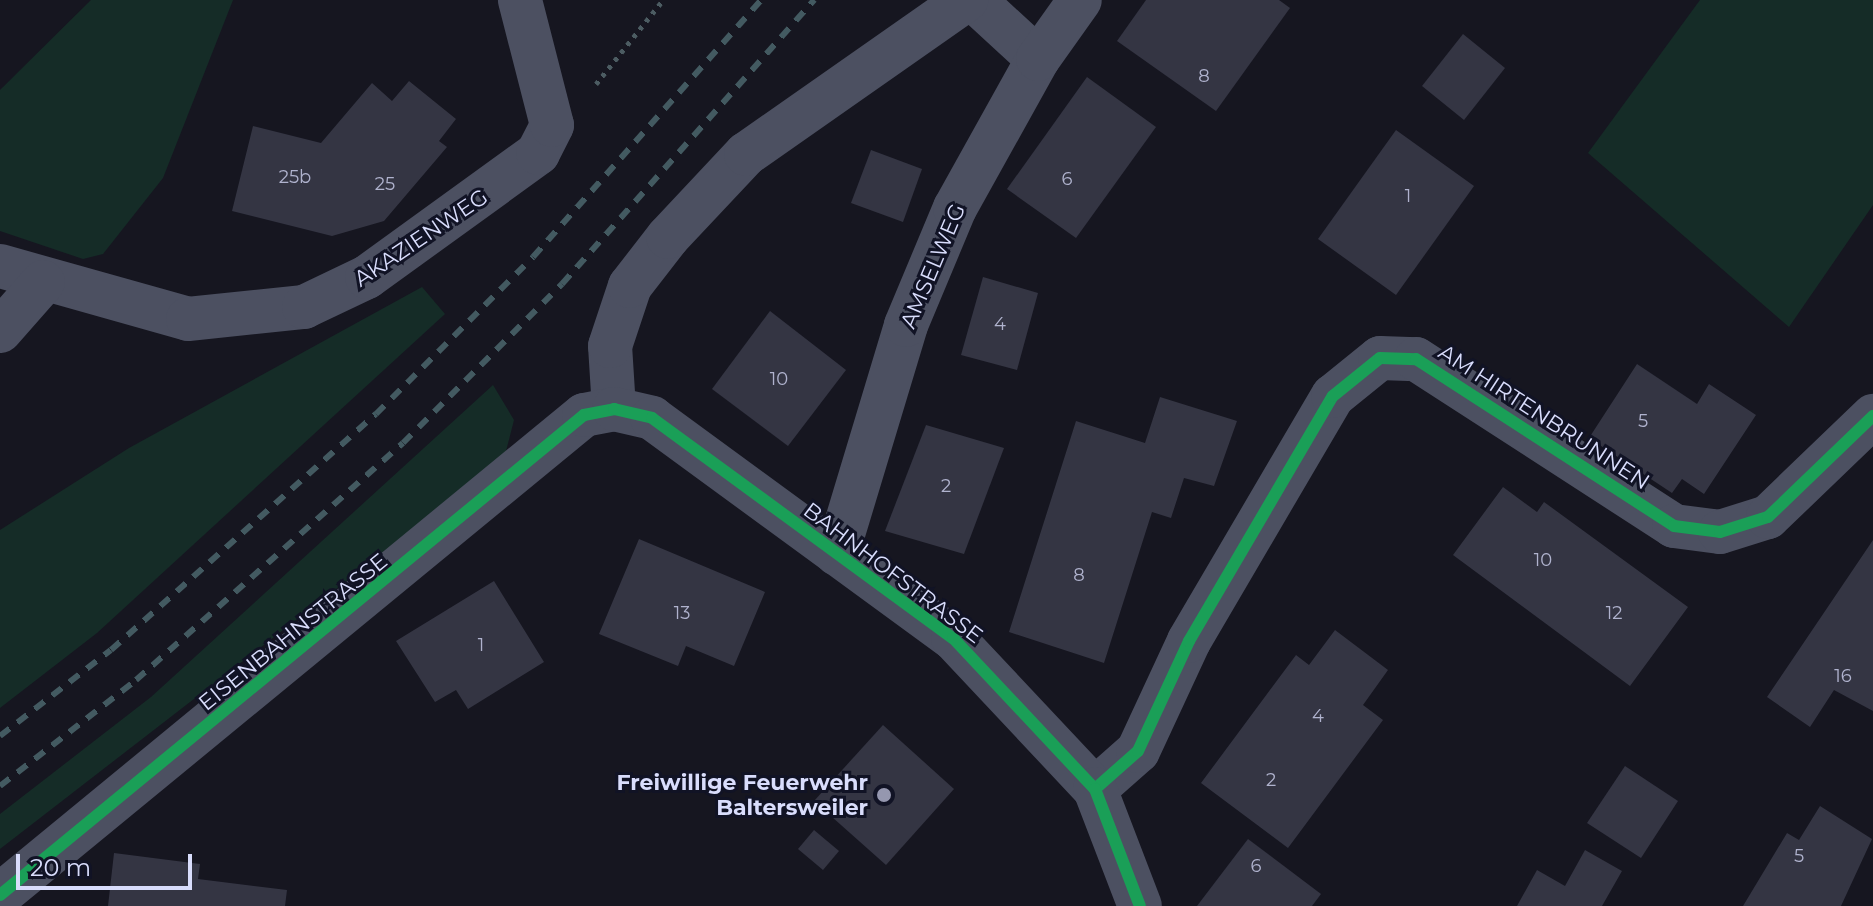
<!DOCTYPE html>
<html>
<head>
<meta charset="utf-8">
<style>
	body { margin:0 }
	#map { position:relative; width:1873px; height:906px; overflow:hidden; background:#161620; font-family:Montserrat,sans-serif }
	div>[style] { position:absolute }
	.green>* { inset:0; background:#152c27 }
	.building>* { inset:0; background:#343543 }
	.path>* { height:5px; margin-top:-2.5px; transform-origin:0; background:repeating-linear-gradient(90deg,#4c5c62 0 4px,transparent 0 10px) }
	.minor>* { height:44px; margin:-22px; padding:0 22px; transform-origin:22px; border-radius:22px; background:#4c5061 }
	.rail>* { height:6px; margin-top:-3px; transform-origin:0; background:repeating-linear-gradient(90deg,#435a61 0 12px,transparent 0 22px) }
	.cycleway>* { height:12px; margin:-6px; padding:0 6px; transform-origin:6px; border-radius:6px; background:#1a9f57 }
	.dots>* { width:22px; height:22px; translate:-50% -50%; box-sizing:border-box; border:4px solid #111325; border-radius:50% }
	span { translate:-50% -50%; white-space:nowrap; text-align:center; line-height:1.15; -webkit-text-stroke:6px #111325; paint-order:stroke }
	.number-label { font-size:18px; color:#b0b3ce }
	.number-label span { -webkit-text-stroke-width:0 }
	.street-label { font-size:22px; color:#d9ddfc }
	.poi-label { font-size:22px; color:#d9ddfc; font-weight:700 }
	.right { translate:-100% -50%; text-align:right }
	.scale { position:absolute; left:16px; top:854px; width:176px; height:36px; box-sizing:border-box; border:4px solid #d9ddfc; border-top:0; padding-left:10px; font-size:24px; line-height:28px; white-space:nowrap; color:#d9ddfc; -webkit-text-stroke:6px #111325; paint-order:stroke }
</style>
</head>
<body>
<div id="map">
	<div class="green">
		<div style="clip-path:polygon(91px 0,233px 0,163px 178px,103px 254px,83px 259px,0 231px,0 90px)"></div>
		<div style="clip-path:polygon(1700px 0,1873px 0,1873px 205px,1789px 327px,1588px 153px)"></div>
		<div style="clip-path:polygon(422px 287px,445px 314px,97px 633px,0 708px,0 530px,129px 448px)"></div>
		<div style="clip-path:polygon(493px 385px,514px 420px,504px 459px,0 849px,0 814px,151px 697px)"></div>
	</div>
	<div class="building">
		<div style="clip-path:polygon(1146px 0,1279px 0,1290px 8px,1216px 111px,1117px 41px)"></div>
		<div style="clip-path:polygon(1463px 34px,1505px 68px,1464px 120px,1422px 86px)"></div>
		<div style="clip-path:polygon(1087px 77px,1156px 127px,1076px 238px,1007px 189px)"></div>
		<div style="clip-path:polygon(409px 81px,456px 119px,439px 141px,447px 147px,384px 221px,332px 236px,232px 211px,253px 126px,321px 143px,372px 83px,392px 101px)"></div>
		<div style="clip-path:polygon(1396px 130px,1474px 186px,1396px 295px,1318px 239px)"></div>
		<div style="clip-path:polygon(871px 150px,922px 169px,903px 222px,851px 203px)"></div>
		<div style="clip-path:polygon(983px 277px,1038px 293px,1017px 370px,961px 355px)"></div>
		<div style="clip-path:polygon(770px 311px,846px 370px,788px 446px,712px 389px)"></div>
		<div style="clip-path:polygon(1637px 364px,1697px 404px,1709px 384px,1756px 415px,1704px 494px,1682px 479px,1672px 493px,1589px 438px)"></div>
		<div style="clip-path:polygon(1160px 397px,1237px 421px,1214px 486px,1184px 478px,1171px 518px,1152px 512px,1104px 663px,1009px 632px,1076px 421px,1145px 443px)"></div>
		<div style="clip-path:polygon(926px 425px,1004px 448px,964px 554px,885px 531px)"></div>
		<div style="clip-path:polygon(1503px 487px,1537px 512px,1544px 502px,1688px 607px,1630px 686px,1453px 555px)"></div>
		<div style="clip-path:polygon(639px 539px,765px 592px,734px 666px,686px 646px,678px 666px,599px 634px)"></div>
		<div style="clip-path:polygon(1873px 540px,1873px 711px,1834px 690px,1810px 727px,1767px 697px)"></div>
		<div style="clip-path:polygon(494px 581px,544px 662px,468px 709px,456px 690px,435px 702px,396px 641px)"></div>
		<div style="clip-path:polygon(1335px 630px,1388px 670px,1363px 705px,1383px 720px,1288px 848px,1201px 783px,1296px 655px,1309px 665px)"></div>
		<div style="clip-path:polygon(883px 725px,954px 789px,886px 865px,814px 801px)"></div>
		<div style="clip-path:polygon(1625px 766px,1678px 801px,1641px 858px,1587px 823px)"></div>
		<div style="clip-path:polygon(1820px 806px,1872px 839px,1841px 906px,1743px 906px,1787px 833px,1799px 840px)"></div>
		<div style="clip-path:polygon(814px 830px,839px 851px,823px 870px,798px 849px)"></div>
		<div style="clip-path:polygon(1248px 839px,1321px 894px,1312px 906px,1197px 906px)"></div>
		<div style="clip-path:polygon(1585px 850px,1622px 871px,1602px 906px,1517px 906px,1537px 870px,1565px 886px)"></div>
		<div style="clip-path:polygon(114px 853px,200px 864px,198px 879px,287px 890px,285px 906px,108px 906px)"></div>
	</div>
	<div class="path">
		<div style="left:596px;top:84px;width:107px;rotate:-51.4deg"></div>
	</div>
	<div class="minor">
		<div style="left:974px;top:0;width:87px;rotate:42.7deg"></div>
		<div style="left:0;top:266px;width:195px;rotate:15.7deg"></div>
		<div style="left:188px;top:319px;width:117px;rotate:-5.9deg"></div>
		<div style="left:304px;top:307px;width:70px;rotate:-25.5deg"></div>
		<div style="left:367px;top:277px;width:211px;rotate:-35.9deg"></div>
		<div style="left:538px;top:153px;width:31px;rotate:-63deg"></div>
		<div style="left:552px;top:125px;width:129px;rotate:-104.4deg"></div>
		<div style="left:0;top:331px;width:65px;rotate:-48.7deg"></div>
		<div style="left:614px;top:409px;width:63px;rotate:-93.6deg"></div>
		<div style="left:610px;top:346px;width:63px;rotate:-71.6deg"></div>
		<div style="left:630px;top:286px;width:62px;rotate:-52.2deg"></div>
		<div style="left:668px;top:237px;width:114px;rotate:-46.8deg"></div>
		<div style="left:746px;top:154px;width:269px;rotate:-35deg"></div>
		<div style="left:837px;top:554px;width:239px;rotate:-73.2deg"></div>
		<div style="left:906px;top:325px;width:127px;rotate:-67.3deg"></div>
		<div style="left:955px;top:208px;width:171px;rotate:-60.9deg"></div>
		<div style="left:1038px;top:59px;width:72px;rotate:-54.6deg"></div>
		<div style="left:1095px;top:789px;width:57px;rotate:-41.5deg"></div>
		<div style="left:1138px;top:751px;width:121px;rotate:-65.1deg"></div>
		<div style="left:1189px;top:641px;width:284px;rotate:-59.6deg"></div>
		<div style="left:1333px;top:396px;width:60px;rotate:-39deg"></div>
		<div style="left:1380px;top:358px;width:36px;rotate:2deg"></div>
		<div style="left:1416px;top:359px;width:307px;rotate:32.9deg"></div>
		<div style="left:1674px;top:526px;width:46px;rotate:7.4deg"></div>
		<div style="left:1720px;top:532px;width:50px;rotate:-17.4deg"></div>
		<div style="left:1768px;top:517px;width:146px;rotate:-43.9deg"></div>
		<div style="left:0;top:895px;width:756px;rotate:-39.42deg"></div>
		<div style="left:584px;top:415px;width:31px;rotate:-11deg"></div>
		<div style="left:614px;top:409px;width:39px;rotate:13deg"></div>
		<div style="left:652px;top:418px;width:373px;rotate:36.2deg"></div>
		<div style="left:953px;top:638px;width:207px;rotate:46.8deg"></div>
		<div style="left:1095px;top:789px;width:125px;rotate:69deg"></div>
	</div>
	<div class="rail">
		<div style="left:0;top:736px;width:140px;rotate:-37.8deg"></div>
		<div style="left:111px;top:650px;width:355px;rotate:-41.7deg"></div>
		<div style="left:376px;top:414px;width:222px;rotate:-45deg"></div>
		<div style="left:533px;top:257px;width:344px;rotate:-48.4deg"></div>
		<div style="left:0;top:786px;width:172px;rotate:-37.9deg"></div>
		<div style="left:136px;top:680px;width:357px;rotate:-41.6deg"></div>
		<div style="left:403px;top:443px;width:225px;rotate:-45deg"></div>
		<div style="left:562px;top:284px;width:380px;rotate:-48.4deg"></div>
	</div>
	<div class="cycleway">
		<div style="left:1095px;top:789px;width:57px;rotate:-41.5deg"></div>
		<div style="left:1138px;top:751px;width:121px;rotate:-65.1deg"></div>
		<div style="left:1189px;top:641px;width:284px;rotate:-59.6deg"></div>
		<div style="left:1333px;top:396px;width:60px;rotate:-39deg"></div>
		<div style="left:1380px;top:358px;width:36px;rotate:2deg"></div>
		<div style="left:1416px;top:359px;width:307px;rotate:32.9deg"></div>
		<div style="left:1674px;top:526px;width:46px;rotate:7.4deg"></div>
		<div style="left:1720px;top:532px;width:50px;rotate:-17.4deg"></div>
		<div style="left:1768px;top:517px;width:146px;rotate:-43.9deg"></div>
		<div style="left:0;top:895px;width:756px;rotate:-39.42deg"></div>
		<div style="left:584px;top:415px;width:31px;rotate:-11deg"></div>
		<div style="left:614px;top:409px;width:39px;rotate:13deg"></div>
		<div style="left:652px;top:418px;width:373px;rotate:36.2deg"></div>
		<div style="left:953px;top:638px;width:207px;rotate:46.8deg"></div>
		<div style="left:1095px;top:789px;width:125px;rotate:69deg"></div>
	</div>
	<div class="dots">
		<div style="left:884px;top:795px;background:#9597af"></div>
	</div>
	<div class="number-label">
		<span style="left:1204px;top:76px">8</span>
		<span style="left:295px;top:177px">25b</span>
		<span style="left:1067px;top:179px">6</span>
		<span style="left:385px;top:184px">25</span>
		<span style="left:1408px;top:196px">1</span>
		<span style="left:1000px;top:324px">4</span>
		<span style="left:779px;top:379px">10</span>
		<span style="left:1643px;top:421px">5</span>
		<span style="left:946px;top:486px">2</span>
		<span style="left:1543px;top:560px">10</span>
		<span style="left:1079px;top:575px">8</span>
		<span style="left:682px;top:613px">13</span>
		<span style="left:1614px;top:613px">12</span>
		<span style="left:481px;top:645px">1</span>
		<span style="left:1843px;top:676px">16</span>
		<span style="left:1318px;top:716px">4</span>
		<span style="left:1271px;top:780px">2</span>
		<span style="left:1799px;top:856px">5</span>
		<span style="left:1256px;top:866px">6</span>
	</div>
	<div class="street-label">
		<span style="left:421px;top:238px;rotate:-34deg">AKAZIENWEG</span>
		<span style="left:933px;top:266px;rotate:-67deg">AMSELWEG</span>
		<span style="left:1544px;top:417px;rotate:33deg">AM HIRTENBRUNNEN</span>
		<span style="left:893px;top:573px;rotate:37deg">BAHNHOFSTRASSE</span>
		<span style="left:293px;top:632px;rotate:-39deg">EISENBAHNSTRASSE</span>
	</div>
	<div class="poi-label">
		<span class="right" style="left:868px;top:795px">Freiwillige Feuerwehr<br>Baltersweiler</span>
	</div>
	<div class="scale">20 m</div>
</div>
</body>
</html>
